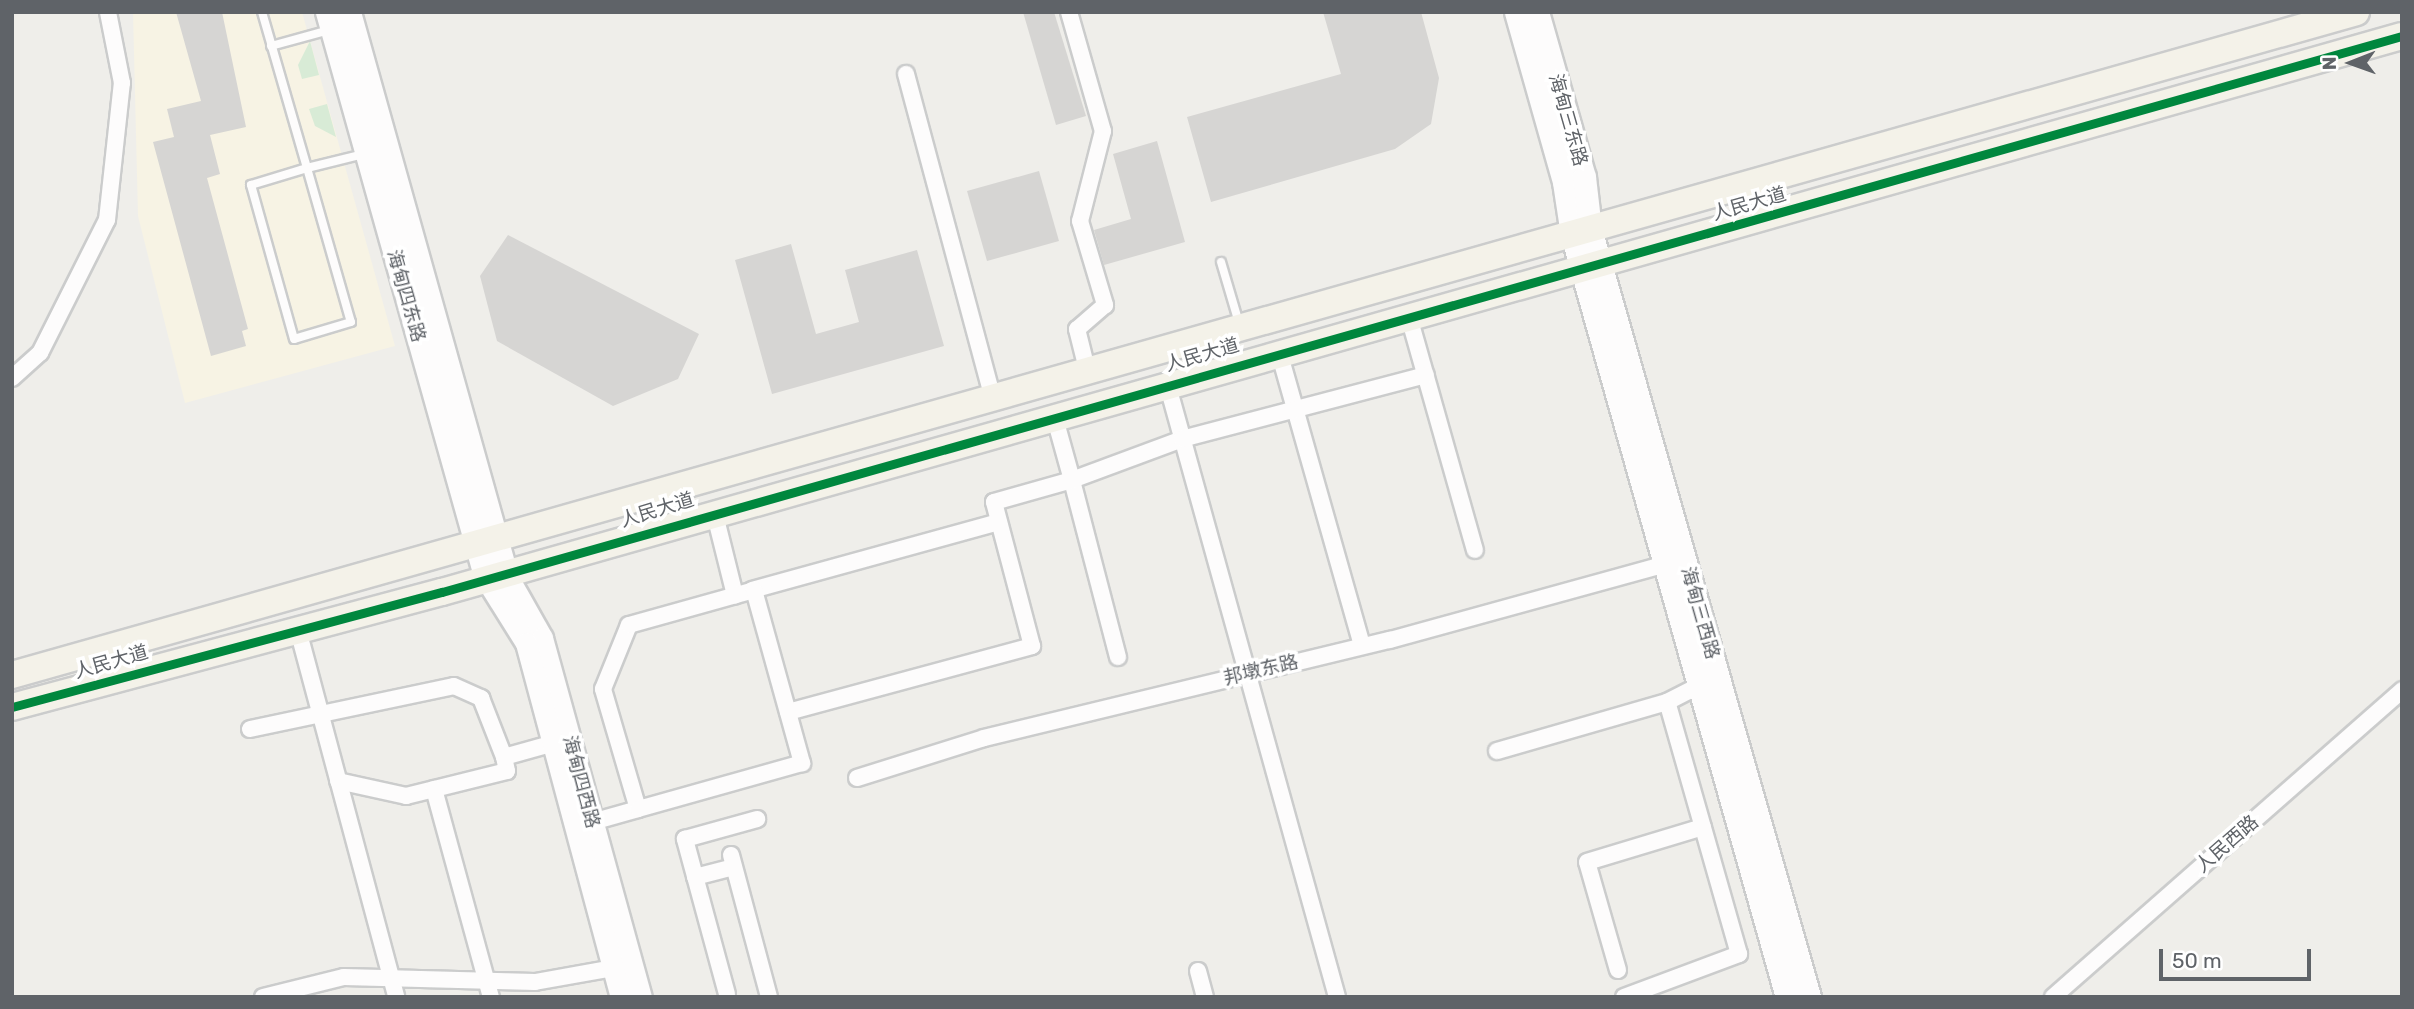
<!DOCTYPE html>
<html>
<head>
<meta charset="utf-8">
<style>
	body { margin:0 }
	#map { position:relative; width:2414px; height:1009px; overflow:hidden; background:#efeeea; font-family:Rubik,"Noto Sans SC",sans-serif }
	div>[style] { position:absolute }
	.commercial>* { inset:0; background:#f7f3e4 }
	.green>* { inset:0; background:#d8ebd6 }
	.building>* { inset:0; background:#d6d5d3 }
	.roads { filter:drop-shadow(2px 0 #cbcccc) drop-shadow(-2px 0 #cbcccc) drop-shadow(0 2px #cbcccc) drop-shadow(0 -2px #cbcccc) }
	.service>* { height:8px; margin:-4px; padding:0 4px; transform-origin:4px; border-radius:4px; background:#fdfcfc }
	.minor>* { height:16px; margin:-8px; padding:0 8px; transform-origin:8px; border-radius:8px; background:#fdfcfc }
	.tertiary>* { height:21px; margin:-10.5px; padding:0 10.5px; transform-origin:10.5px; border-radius:10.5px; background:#fdfcfc }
	.secondary>* { height:23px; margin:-11.5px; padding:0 11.5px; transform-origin:11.5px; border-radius:11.5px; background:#fdfcfc }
	.primary>* { height:26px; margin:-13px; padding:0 13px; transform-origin:13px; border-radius:13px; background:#f4f2e9 }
	.cycleway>* { height:9px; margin:-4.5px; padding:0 4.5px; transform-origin:4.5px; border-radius:4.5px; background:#00873e }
	span { translate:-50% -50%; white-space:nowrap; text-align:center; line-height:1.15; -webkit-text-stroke:7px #fff; paint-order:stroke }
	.street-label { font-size:19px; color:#5f6368 }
	.frame { position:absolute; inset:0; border:14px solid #5f6368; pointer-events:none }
	.north { position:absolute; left:2316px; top:28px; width:70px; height:70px; -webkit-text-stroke:5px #fff; paint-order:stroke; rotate:269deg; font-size:19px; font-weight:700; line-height:28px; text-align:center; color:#5f6368 }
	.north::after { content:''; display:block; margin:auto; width:24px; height:32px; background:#5f6368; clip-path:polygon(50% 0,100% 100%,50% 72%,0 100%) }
	.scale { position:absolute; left:2159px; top:949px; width:152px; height:32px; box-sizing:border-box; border:4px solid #5f6368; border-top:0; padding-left:9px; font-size:21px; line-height:24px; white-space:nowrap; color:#5f6368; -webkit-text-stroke:5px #fff; paint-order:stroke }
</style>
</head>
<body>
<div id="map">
	<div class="commercial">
		<div style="clip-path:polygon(133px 12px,302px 12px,395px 346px,185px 403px,138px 216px)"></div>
	</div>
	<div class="green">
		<div style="clip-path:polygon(310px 41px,319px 75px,302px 79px,298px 65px)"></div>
		<div style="clip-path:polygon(327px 104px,336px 137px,315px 126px,309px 109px)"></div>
	</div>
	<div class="building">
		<div style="clip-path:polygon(176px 12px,222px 12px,246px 127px,210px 135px,220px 174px,207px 178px,248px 329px,242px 331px,246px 346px,211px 356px,153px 142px,174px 137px,167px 109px,201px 101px)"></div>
		<div style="clip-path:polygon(1023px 12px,1054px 12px,1086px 116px,1056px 125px)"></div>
		<div style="clip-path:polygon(1323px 12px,1421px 12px,1439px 78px,1431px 124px,1395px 149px,1211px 202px,1187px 117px,1341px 74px)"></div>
		<div style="clip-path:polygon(1157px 141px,1185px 242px,1104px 265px,1094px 230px,1131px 219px,1113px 154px)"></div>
		<div style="clip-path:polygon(1039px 171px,1059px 241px,987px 261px,967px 191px)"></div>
		<div style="clip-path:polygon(508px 235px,699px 334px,678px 379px,613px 406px,497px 341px,480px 276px)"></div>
		<div style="clip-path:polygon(791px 244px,816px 334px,859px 322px,845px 270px,917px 250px,944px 346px,772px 394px,735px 260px)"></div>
	</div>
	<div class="roads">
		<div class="service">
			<div style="left:262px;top:12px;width:162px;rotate:73.9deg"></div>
			<div style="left:307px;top:168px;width:59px;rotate:-13.8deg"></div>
			<div style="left:271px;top:46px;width:60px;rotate:-15.4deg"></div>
			<div style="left:307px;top:168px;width:160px;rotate:74.1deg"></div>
			<div style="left:351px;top:322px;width:59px;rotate:163.4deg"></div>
			<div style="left:294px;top:339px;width:160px;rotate:-105.6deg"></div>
			<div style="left:251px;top:185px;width:59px;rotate:-16.9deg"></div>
			<div style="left:1221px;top:262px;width:64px;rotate:73.6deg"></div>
		</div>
		<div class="minor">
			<div style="left:1069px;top:12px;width:124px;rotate:74.1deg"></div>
			<div style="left:1103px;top:131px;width:93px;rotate:104.3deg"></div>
			<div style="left:1080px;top:221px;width:88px;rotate:73.4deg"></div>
			<div style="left:1105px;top:305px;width:37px;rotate:139deg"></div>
			<div style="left:1077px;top:329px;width:45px;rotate:76deg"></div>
			<div style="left:906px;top:74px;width:336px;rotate:75deg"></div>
			<div style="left:1409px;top:317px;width:242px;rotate:74.2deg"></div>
			<div style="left:1279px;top:352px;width:305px;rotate:74.2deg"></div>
			<div style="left:12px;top:378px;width:38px;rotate:-42deg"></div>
			<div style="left:40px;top:353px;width:149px;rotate:-63.3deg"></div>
			<div style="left:107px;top:220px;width:138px;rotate:-83.8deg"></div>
			<div style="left:122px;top:83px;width:72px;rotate:-101.2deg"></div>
			<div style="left:1167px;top:383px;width:637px;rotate:74.52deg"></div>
			<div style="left:714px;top:511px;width:87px;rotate:76deg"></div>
			<div style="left:752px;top:590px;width:256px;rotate:-15.4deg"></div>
			<div style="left:298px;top:630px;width:380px;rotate:75deg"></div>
			<div style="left:1118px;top:657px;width:183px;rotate:-104.6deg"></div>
			<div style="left:1072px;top:480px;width:117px;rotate:-20.4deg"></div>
			<div style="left:1182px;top:439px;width:252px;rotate:-14.7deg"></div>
			<div style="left:788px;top:712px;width:253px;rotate:-15.1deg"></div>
			<div style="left:1032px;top:646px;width:149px;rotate:-104.8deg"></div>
			<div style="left:994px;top:502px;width:81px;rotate:-15.8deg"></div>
			<div style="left:1072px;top:480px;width:67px;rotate:-105.5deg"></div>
			<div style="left:250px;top:729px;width:208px;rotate:-11.9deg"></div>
			<div style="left:454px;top:686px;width:30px;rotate:24deg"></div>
			<div style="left:481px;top:698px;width:63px;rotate:68.7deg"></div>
			<div style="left:1497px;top:751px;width:177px;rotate:-16.1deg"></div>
			<div style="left:857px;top:778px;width:133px;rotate:-17.5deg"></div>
			<div style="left:984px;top:738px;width:418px;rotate:-13.6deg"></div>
			<div style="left:1390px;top:640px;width:286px;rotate:-15.4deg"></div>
			<div style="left:338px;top:781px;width:70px;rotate:12.4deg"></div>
			<div style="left:406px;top:796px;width:104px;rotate:-13.9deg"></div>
			<div style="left:507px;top:771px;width:14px;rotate:-102deg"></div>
			<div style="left:504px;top:757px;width:52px;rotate:-15.6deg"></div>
			<div style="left:434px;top:789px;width:216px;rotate:74.7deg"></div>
			<div style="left:592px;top:822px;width:48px;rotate:-15.8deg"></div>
			<div style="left:638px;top:809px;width:125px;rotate:-106.3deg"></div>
			<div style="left:603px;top:689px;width:69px;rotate:-67.9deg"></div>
			<div style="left:629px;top:625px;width:130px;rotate:-15.6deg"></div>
			<div style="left:754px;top:590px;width:180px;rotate:74.5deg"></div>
			<div style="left:802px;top:763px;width:170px;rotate:164.3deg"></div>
			<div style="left:731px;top:855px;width:147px;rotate:75deg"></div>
			<div style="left:695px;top:877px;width:40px;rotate:-14.4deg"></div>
			<div style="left:1618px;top:970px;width:112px;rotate:-106deg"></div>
			<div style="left:1587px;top:862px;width:121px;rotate:-16.8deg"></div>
			<div style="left:1198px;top:971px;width:27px;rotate:75deg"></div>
			<div style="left:727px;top:994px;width:161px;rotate:-105.2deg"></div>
			<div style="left:685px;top:839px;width:75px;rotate:-15.5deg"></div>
			<div style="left:263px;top:997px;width:83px;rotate:-13.9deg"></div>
			<div style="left:344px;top:977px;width:191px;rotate:1.5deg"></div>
			<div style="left:535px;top:982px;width:79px;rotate:-10.2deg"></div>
			<div style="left:1624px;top:997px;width:123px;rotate:-20.5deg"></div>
			<div style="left:1739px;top:954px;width:262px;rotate:-105.9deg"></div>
			<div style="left:1667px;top:702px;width:37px;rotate:-27deg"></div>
			<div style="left:2053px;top:997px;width:465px;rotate:-41.3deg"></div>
		</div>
		<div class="tertiary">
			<div style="left:506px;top:574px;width:73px;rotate:60.6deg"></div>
			<div style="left:542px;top:638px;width:372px;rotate:74.6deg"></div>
			<div style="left:486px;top:579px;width:75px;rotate:58deg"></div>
			<div style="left:526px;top:643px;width:367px;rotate:75deg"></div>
		</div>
		<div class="secondary">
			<div style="left:327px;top:12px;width:589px;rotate:74.34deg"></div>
			<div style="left:349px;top:12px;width:584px;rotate:74.39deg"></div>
			<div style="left:1516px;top:12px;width:177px;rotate:74.2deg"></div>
			<div style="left:1564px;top:182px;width:53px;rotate:81.3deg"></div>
			<div style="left:1572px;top:234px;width:793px;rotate:74.26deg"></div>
			<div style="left:1537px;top:12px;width:172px;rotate:74.1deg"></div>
			<div style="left:1584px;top:177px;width:52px;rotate:83.4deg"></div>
			<div style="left:1590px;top:229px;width:799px;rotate:74.08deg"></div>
		</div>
		<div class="primary">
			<div style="left:12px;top:675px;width:2436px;rotate:-15.79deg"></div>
			<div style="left:12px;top:707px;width:445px;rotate:-15deg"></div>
			<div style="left:442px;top:592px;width:2037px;rotate:-15.84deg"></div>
		</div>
	</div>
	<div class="cycleway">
		<div style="left:12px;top:707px;width:445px;rotate:-15deg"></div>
		<div style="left:442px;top:592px;width:2037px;rotate:-15.84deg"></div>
	</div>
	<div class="street-label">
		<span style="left:1568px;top:120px;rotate:74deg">海甸三东路</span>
		<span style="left:1749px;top:204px;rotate:-16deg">人民大道</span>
		<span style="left:406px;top:296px;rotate:74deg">海甸四东路</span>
		<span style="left:1202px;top:355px;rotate:-16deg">人民大道</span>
		<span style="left:657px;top:510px;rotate:-17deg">人民大道</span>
		<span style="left:1700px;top:613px;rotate:74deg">海甸三西路</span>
		<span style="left:111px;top:662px;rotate:-16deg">人民大道</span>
		<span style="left:1261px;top:670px;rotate:-13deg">邦墩东路</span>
		<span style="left:581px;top:782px;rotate:75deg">海甸四西路</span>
		<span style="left:2227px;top:844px;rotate:-41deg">人民西路</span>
	</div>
	<div class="frame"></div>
	<div class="north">N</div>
	<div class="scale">50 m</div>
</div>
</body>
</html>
